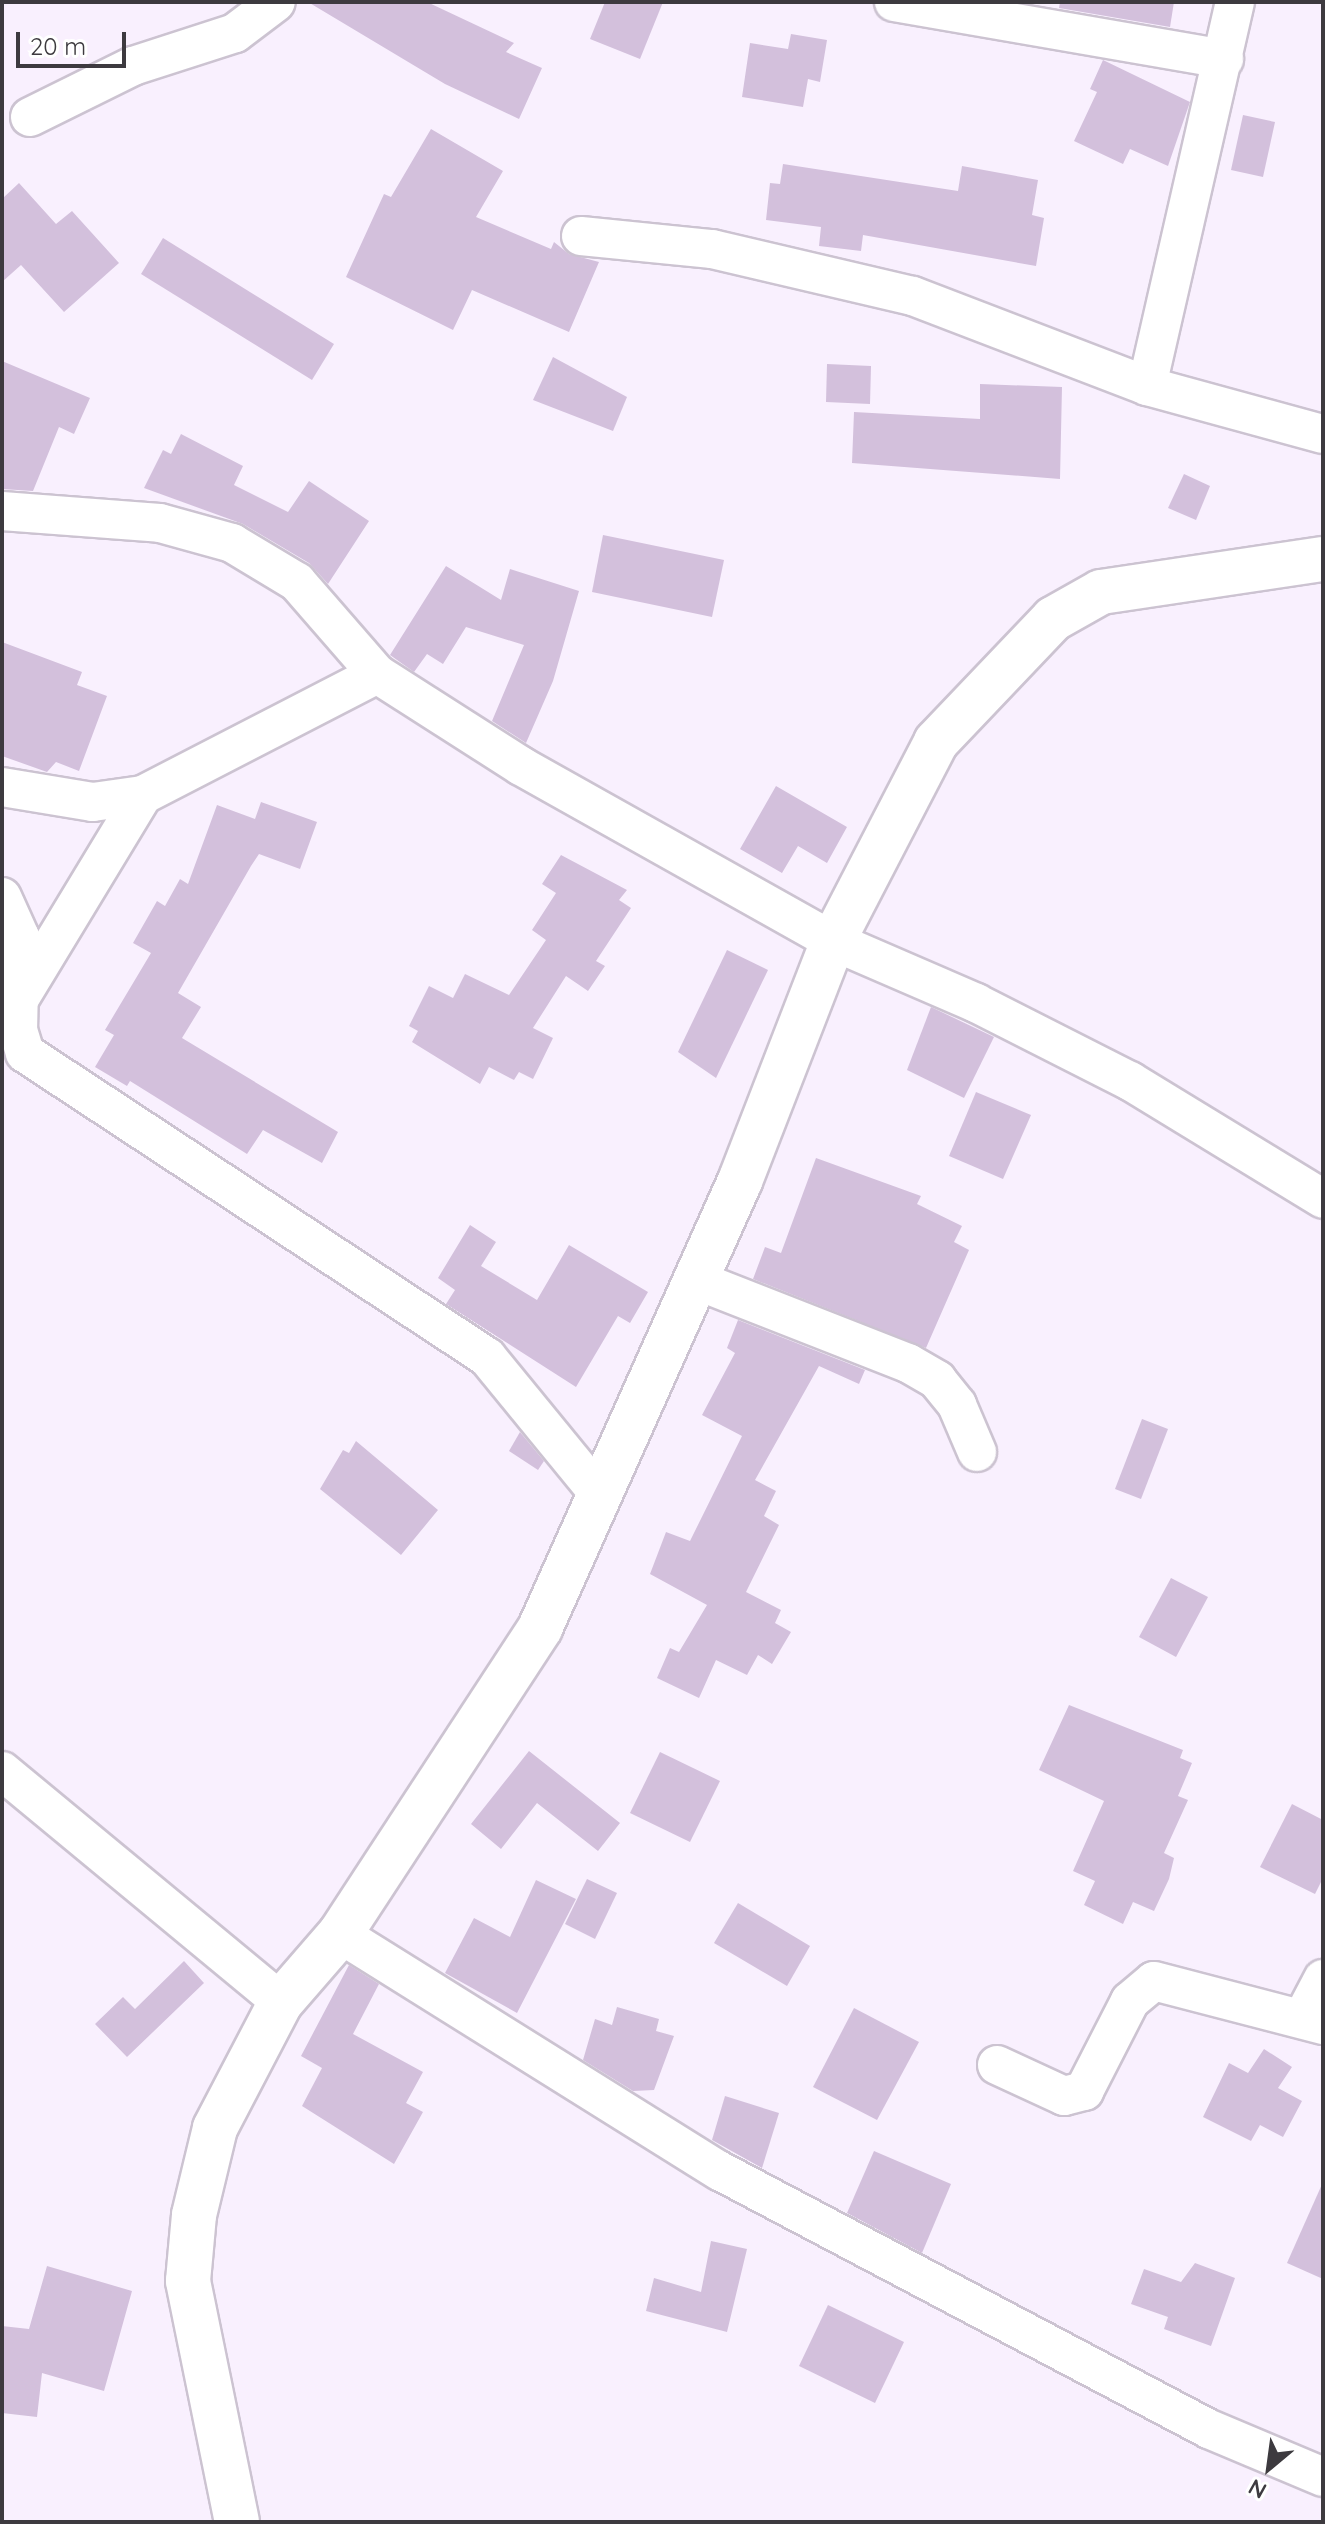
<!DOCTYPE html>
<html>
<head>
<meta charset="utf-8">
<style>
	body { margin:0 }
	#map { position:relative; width:1325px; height:2524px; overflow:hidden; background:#f9f0fe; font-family:Quicksand,sans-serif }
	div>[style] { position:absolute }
	.building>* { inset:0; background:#d3c0dc }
	.roads { filter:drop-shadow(2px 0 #ccc3d1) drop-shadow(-2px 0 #ccc3d1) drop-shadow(0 2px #ccc3d1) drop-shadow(0 -2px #ccc3d1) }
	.street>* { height:38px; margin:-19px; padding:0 19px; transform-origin:19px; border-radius:19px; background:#fff }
	.secondary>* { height:44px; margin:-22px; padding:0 22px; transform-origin:22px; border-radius:22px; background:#fff }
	span { translate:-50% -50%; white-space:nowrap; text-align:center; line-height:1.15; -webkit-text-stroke:8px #fff; paint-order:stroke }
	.frame { position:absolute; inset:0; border:4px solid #3d3a3f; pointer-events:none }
	.north { position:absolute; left:1229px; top:2428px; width:80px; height:80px; -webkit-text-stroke:6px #fff; paint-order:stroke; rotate:209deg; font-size:22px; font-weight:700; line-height:32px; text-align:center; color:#3d3a3f }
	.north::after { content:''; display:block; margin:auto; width:28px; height:36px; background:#3d3a3f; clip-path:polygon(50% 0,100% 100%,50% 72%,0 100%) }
	.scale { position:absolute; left:16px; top:32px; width:110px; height:36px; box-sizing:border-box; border:4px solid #3d3a3f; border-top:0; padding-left:10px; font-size:24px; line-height:28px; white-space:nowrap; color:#3d3a3f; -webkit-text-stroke:6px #fff; paint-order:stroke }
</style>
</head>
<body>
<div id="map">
	<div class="building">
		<div style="clip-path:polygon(308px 2px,427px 2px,514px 43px,506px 52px,542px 68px,519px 119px,445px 84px)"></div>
		<div style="clip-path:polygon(605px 2px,663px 2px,640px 59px,590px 39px)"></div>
		<div style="clip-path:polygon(1060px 2px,1174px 2px,1170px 27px,1059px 8px)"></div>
		<div style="clip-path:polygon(791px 34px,827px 40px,820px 82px,808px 79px,803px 107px,742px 97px,750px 43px,788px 49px)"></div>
		<div style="clip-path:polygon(1103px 60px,1190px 102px,1168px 166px,1130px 149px,1123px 164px,1074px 141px,1097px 92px,1090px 89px)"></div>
		<div style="clip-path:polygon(1243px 115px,1275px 122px,1263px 177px,1231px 170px)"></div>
		<div style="clip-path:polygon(431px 129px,503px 171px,476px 217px,551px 249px,554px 242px,569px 254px,599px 262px,569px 332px,472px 290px,453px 330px,346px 277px,384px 194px,391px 197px)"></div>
		<div style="clip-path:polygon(783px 164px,958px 191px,962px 166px,1038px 180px,1032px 215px,1044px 218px,1036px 266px,863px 235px,861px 251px,819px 246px,821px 227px,766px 220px,770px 183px,780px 184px)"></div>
		<div style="clip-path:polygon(19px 183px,56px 224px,72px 211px,119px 263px,64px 312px,21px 265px,2px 282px,2px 199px)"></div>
		<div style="clip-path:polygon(163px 238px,334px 344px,312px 380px,141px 274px)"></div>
		<div style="clip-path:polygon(553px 357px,627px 397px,613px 431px,533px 400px)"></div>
		<div style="clip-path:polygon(2px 361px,90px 398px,74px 434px,59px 427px,33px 491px,2px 489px)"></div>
		<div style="clip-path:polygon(827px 364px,871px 366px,870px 404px,826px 402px)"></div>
		<div style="clip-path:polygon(980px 384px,1062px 387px,1060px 479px,852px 463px,854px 412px,980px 419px)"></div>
		<div style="clip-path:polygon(181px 434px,243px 466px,234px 485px,288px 512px,309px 481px,369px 521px,328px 584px,309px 563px,243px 524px,144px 488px,163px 450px,171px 454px)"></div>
		<div style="clip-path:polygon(1184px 474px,1210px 486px,1196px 520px,1168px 508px)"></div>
		<div style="clip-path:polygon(603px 535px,724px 560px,712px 617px,592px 592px)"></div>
		<div style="clip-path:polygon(446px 566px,501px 600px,510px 569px,579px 591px,553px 681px,526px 743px,492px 721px,524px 645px,466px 627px,443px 664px,427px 654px,414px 672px,390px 655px)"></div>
		<div style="clip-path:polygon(2px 642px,82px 672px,77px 685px,107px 696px,79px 771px,56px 762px,47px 772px,2px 756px)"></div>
		<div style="clip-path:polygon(776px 786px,847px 827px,827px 863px,798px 846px,782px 873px,740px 849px)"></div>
		<div style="clip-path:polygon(261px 802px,317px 822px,300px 869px,259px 854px,251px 866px,178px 993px,201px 1007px,182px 1038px,338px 1132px,322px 1163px,263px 1130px,247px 1154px,130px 1081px,127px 1086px,95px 1067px,114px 1035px,105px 1030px,151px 953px,133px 943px,157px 901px,165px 906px,180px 879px,188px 884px,217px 805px,255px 819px)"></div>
		<div style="clip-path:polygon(561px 855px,627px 890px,619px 900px,631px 908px,596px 961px,605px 966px,588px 991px,566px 976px,533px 1028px,553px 1038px,533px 1079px,519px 1072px,514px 1080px,489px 1067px,480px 1084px,412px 1042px,418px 1031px,409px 1026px,429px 986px,453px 998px,465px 974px,509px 995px,546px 940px,532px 930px,556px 893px,542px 884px)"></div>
		<div style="clip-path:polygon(727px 950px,768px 970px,716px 1078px,678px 1052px)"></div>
		<div style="clip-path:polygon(931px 1007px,994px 1037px,964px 1098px,907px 1070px)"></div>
		<div style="clip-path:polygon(976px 1092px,1031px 1115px,1003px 1179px,949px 1156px)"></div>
		<div style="clip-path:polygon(816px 1158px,921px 1196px,917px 1204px,962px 1226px,954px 1242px,969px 1250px,926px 1348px,753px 1279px,765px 1247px,781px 1253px)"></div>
		<div style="clip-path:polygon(470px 1225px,496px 1242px,481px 1266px,537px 1300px,569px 1245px,648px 1292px,630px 1323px,618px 1316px,576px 1387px,446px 1304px,455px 1290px,438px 1278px)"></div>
		<div style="clip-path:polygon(738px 1320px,865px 1370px,859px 1384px,819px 1366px,755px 1480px,776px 1491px,764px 1516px,779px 1525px,746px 1592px,781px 1610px,775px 1623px,791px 1632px,772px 1664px,758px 1655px,747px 1675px,716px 1660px,699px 1698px,657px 1678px,670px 1648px,679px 1652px,707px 1605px,650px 1574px,666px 1532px,690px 1541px,742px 1436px,702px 1415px,735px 1353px,727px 1348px)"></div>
		<div style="clip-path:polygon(1142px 1419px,1168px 1429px,1141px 1499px,1115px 1489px)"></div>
		<div style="clip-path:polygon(520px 1432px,544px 1461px,538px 1470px,509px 1451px)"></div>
		<div style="clip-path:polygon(356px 1441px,438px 1510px,401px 1555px,320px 1489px,343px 1450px,349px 1453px)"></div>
		<div style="clip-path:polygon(1171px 1578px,1208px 1597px,1176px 1657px,1139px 1637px)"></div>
		<div style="clip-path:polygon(1069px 1705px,1183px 1750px,1180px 1758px,1192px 1763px,1178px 1796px,1188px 1800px,1164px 1853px,1174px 1858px,1169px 1879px,1154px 1911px,1133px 1902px,1123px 1924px,1084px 1905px,1095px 1881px,1073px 1871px,1104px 1801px,1039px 1770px)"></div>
		<div style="clip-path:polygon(529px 1751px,620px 1823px,598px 1851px,537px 1803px,501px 1849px,471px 1824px)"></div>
		<div style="clip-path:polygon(660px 1752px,720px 1781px,690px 1842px,630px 1813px)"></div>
		<div style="clip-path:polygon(1292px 1804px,1323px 1820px,1323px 1878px,1315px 1894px,1260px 1867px)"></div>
		<div style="clip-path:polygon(587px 1879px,617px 1893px,595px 1939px,565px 1924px)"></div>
		<div style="clip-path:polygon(536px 1880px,576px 1899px,517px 2013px,445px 1973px,474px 1918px,510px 1937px)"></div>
		<div style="clip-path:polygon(738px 1903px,810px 1946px,787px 1986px,714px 1943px)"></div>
		<div style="clip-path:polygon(184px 1961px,204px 1983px,127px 2057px,95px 2024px,123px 1997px,135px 2009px)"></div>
		<div style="clip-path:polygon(349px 1965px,379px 1984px,353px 2034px,423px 2072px,406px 2103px,423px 2112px,394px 2164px,302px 2106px,322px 2068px,301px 2056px)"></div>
		<div style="clip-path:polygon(617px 2007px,659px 2019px,656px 2031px,674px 2036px,654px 2090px,633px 2091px,583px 2060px,595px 2019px,612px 2025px)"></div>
		<div style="clip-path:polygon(854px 2008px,919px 2042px,877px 2120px,813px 2087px)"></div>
		<div style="clip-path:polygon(1264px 2049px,1292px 2067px,1278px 2088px,1302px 2101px,1283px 2137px,1260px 2125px,1251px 2141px,1203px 2117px,1229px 2063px,1248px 2073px)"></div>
		<div style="clip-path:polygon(725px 2096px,779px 2113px,762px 2168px,712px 2140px)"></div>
		<div style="clip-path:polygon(874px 2151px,951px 2184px,922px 2253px,847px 2213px)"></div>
		<div style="clip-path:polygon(1323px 2182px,1323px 2279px,1287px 2263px)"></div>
		<div style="clip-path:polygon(711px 2241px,747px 2249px,727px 2332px,646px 2311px,654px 2278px,701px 2292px)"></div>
		<div style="clip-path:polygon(1195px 2263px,1235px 2278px,1211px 2346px,1164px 2329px,1168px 2317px,1131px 2304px,1144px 2269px,1181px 2282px)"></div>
		<div style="clip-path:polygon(47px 2266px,132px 2291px,104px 2391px,42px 2373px,37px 2417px,2px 2413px,2px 2326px,29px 2329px)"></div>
		<div style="clip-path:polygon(828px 2305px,904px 2342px,875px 2403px,799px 2366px)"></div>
	</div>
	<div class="roads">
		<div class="street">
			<div style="left:894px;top:2px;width:335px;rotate:9.8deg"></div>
			<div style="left:30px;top:117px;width:115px;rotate:-26.3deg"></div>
			<div style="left:133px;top:66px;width:107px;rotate:-17.9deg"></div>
			<div style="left:235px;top:33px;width:51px;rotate:-37.1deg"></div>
			<div style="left:581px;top:236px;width:132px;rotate:5.7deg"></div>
			<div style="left:712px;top:249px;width:206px;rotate:13.2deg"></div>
			<div style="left:913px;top:296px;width:251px;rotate:21deg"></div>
			<div style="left:1147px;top:386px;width:182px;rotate:15.3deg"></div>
			<div style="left:1147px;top:386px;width:394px;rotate:-77.1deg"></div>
			<div style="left:2px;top:511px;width:158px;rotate:4.3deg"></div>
			<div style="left:160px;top:523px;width:75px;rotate:15.5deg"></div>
			<div style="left:232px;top:543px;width:76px;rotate:31deg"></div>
			<div style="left:297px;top:582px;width:122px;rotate:49deg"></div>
			<div style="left:377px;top:674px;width:171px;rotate:32.6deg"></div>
			<div style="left:521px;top:766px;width:358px;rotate:29.3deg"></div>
			<div style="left:833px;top:941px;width:156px;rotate:23.4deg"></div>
			<div style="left:976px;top:1003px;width:173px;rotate:26.9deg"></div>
			<div style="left:1130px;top:1081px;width:226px;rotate:31.4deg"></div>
			<div style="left:2px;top:787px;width:92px;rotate:9.4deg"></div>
			<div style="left:93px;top:802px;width:50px;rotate:-8deg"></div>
			<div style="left:143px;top:795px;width:263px;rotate:-27.3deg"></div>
			<div style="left:2px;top:897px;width:44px;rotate:65.8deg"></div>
			<div style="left:20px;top:937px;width:93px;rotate:91.2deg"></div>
			<div style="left:18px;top:1030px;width:24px;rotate:73deg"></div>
			<div style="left:25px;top:1053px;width:553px;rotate:33.35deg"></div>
			<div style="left:487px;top:1357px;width:178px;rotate:50.7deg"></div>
			<div style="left:20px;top:998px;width:237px;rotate:-58.8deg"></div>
			<div style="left:696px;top:1280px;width:228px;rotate:21.4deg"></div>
			<div style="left:908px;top:1363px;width:34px;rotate:30deg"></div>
			<div style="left:937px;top:1380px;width:32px;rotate:51deg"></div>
			<div style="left:957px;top:1405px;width:51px;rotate:66.9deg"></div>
			<div style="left:2px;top:1771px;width:362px;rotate:39.6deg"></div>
			<div style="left:340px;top:1934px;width:448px;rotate:32deg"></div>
			<div style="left:720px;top:2171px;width:553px;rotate:27.82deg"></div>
			<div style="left:1209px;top:2429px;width:124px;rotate:22.8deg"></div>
			<div style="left:1303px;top:2017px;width:43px;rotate:-62.2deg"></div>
			<div style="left:997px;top:2065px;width:74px;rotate:24.8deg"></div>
			<div style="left:1064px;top:2096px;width:21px;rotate:-14deg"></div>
			<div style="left:1084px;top:2091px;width:101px;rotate:-62.9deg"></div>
			<div style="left:1130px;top:2001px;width:31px;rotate:-40deg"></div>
			<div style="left:1154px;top:1981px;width:175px;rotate:14.6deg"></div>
		</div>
		<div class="secondary">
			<div style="left:237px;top:2522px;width:246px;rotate:-101.5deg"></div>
			<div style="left:188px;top:2281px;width:66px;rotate:-84.8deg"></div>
			<div style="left:194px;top:2215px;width:89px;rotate:-76.4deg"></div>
			<div style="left:215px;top:2128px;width:142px;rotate:-62.4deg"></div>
			<div style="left:281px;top:2002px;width:90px;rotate:-49.1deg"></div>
			<div style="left:340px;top:1934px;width:366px;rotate:-56.8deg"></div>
			<div style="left:540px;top:1628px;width:490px;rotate:-65.9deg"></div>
			<div style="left:740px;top:1181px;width:257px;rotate:-68.8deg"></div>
			<div style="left:833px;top:941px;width:224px;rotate:-62.6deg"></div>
			<div style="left:936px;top:742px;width:170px;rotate:-46.4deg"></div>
			<div style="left:1053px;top:619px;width:55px;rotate:-29.4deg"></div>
			<div style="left:1101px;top:592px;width:224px;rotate:-8.5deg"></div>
		</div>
	</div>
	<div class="frame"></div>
	<div class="north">N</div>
	<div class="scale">20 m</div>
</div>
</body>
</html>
